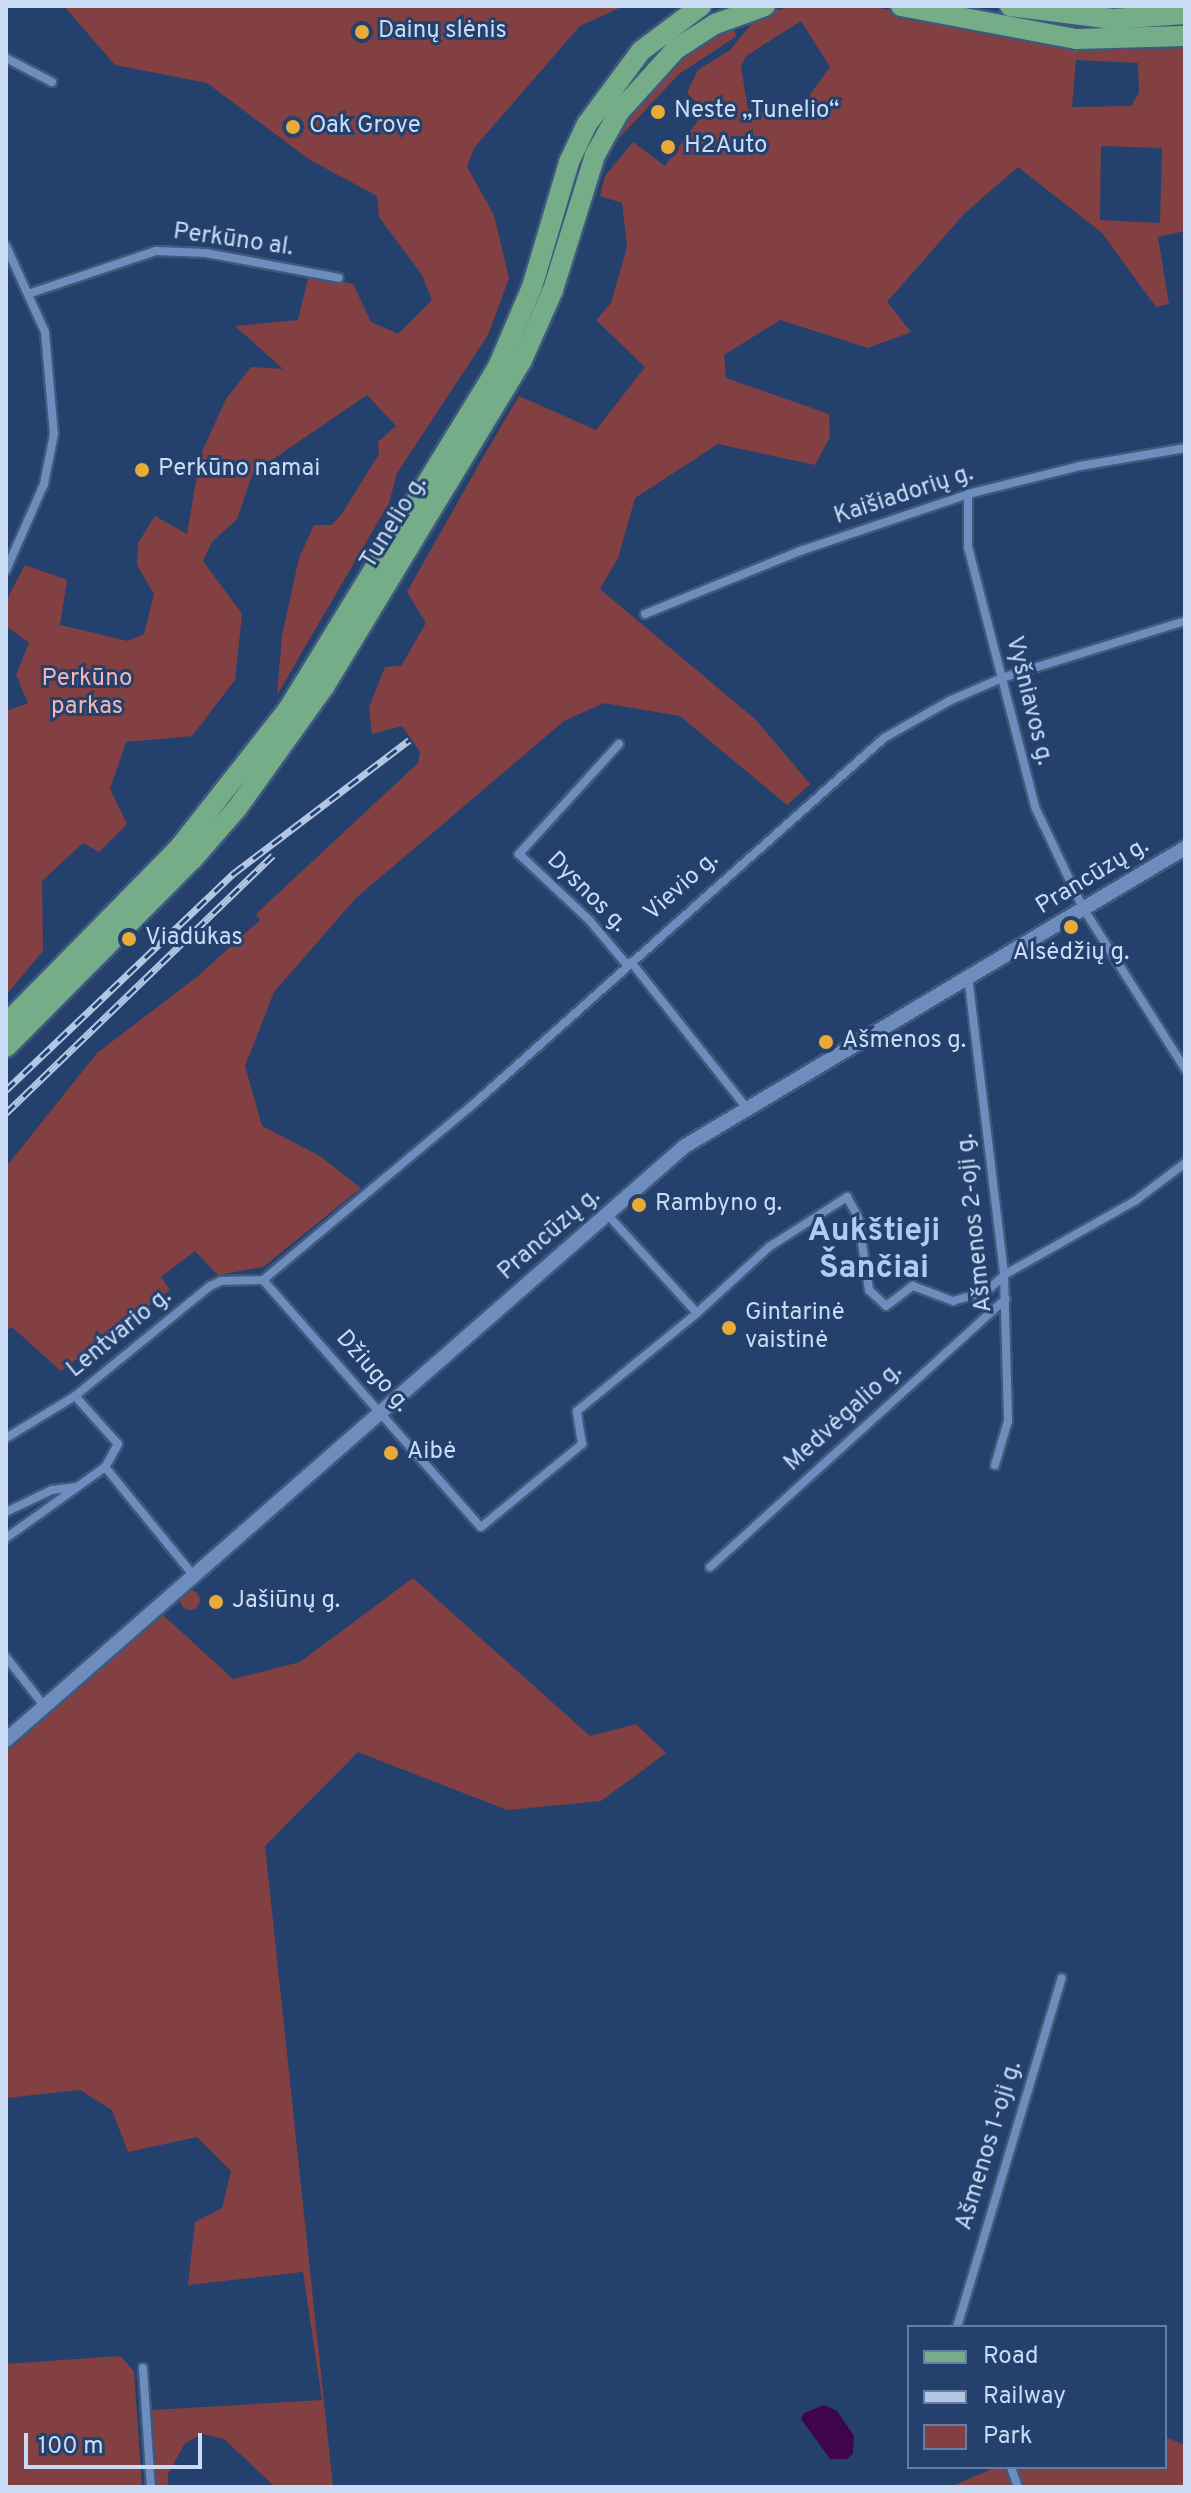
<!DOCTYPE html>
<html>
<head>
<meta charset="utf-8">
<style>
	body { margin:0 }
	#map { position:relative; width:1191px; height:2493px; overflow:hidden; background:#24406c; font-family:Overpass,sans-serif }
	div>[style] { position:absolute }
	.green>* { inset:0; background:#834042 }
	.round { border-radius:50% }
	.water>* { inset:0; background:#3e054b }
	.roads { filter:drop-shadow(2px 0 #3f597d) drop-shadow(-2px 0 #3f597d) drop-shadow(0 2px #3f597d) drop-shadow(0 -2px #3f597d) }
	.minor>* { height:8px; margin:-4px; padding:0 4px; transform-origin:4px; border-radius:4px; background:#6d8dbe }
	.tertiary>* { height:14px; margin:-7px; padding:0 7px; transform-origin:7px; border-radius:7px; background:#6d8dbe }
	.primary>* { height:20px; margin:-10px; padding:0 10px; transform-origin:10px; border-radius:10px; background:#75ad88 }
	.rail>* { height:7px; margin-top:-3.5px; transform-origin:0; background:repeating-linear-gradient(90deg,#24406c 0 12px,#b3c6e3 0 24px); box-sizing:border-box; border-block:2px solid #b3c6e3 }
	.dots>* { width:22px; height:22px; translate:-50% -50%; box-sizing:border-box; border:4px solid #24406c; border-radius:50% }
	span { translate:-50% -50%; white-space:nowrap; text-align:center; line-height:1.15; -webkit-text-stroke:6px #24406c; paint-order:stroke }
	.poi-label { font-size:24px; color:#c9dbf5 }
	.left { translate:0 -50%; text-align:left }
	.street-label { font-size:24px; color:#c9dbf5 }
	.park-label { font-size:24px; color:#f3b4b4 }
	.district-label { font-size:32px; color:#b0cbf5; font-weight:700 }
	.frame { position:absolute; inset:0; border:8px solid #c9dbf5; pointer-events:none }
	.legend { position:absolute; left:907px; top:2325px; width:260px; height:144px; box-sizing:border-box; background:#24406c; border:2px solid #667ea3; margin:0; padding:10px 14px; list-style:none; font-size:24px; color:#c9dbf5 }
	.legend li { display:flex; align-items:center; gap:16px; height:40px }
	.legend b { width:40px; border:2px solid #667ea3 }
	.scale { position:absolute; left:24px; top:2433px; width:178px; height:36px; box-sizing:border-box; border:4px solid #c9dbf5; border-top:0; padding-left:10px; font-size:24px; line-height:28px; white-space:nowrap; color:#c9dbf5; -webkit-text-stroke:6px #24406c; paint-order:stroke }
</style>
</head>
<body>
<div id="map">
	<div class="green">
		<div style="clip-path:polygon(64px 6px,624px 6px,580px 26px,474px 148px,467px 167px,494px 215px,509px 278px,488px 335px,397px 473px,389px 503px,277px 695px,282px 636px,299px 558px,314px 525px,332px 525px,343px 512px,379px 454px,378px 442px,396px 426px,367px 395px,253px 473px,237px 519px,212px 542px,203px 561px,242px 614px,235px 680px,192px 736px,126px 742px,110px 789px,127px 824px,99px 852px,83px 843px,42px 881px,43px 951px,6px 995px,6px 711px,28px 703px,16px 675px,29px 643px,6px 626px,6px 601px,25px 565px,67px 580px,60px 625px,128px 641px,144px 634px,154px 594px,137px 565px,138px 543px,155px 516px,187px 534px,200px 456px,226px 399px,251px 367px,283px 369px,235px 326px,298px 320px,309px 274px,353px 284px,371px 322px,398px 334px,432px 300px,422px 275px,379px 217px,377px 196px,310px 160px,207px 83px,115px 65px)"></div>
		<div style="clip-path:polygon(evenodd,794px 6px,868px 6px,1097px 47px,1185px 44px,1185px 231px,1158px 237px,1169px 304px,1156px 307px,1102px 233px,1018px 167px,965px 213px,887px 302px,911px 332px,868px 348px,780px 320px,724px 355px,726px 378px,829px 414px,830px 437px,815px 465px,718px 444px,635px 498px,618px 558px,600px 589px,756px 720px,810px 784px,787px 805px,680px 716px,604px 703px,564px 721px,356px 898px,274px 992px,245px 1066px,262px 1126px,320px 1156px,361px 1188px,263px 1267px,218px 1275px,195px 1251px,161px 1277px,170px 1290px,61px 1371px,12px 1327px,6px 1330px,6px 1167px,97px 1053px,198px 976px,260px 920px,256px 914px,418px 763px,420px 752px,402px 726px,372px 734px,369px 707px,385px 667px,401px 666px,426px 623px,407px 592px,482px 459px,519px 396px,596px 430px,645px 367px,596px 320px,611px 303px,627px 247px,622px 203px,600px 196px,605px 176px,633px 142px,665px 166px,705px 111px,687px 93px,698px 70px,730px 50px,760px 14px,794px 6px,801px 21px,830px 67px,795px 115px,748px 110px,741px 66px,746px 56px,801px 21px,794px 6px,1076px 60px,1138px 63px,1139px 93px,1131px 106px,1072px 107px,1076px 60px,794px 6px,1101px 146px,1162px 148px,1160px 223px,1100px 220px,1101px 146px)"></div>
		<div style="clip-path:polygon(733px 26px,736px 36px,731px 40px,679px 74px,609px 149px,612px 136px,680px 53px)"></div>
		<div style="clip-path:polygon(413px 1578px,590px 1736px,636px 1724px,666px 1753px,601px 1801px,507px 1810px,358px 1752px,265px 1846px,333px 2487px,275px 2487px,224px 2439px,203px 2434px,185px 2443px,168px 2474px,168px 2487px,157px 2487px,152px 2410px,322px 2400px,303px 2272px,188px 2285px,195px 2222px,222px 2208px,231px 2171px,197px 2137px,128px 2152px,112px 2110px,80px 2090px,6px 2098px,6px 1748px,163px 1615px,233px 1679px,300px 1662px)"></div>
		<div class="round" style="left:180px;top:1590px;width:20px;height:20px"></div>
		<div style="clip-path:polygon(120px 2356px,134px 2371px,142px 2487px,6px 2487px,6px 2364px)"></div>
		<div style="clip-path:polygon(1165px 2437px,1185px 2445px,1185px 2487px,1024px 2487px,1017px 2467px,1165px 2467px)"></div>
		<div style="clip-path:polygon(996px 2467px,1006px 2470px,1012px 2487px,950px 2487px)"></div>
	</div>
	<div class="water">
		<div style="clip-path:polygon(824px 2405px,837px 2411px,854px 2436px,853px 2454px,847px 2459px,830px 2459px,801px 2419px,804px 2413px)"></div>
	</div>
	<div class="roads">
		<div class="minor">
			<div style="left:6px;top:58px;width:52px;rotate:27.6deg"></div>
			<div style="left:6px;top:246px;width:94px;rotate:65.6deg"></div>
			<div style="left:45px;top:332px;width:102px;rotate:85deg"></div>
			<div style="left:54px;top:434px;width:51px;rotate:101.3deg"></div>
			<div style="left:44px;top:484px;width:94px;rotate:113.8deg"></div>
			<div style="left:31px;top:293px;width:132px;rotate:-18.6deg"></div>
			<div style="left:156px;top:251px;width:50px;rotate:2.3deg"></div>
			<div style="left:206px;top:253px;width:135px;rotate:10.6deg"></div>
			<div style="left:968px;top:494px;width:53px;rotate:90deg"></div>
			<div style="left:968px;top:547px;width:268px;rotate:75.5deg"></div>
			<div style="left:1035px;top:807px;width:112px;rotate:64.6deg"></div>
			<div style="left:1083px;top:908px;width:191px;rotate:57.6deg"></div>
			<div style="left:645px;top:614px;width:170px;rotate:-22.1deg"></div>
			<div style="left:803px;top:550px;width:174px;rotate:-18.7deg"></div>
			<div style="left:968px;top:494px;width:115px;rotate:-14deg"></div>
			<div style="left:1080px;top:466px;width:107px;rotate:-9.7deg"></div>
			<div style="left:619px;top:744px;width:149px;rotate:132.3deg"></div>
			<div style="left:519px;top:854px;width:98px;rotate:43.3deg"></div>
			<div style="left:590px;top:921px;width:57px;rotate:49.9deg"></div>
			<div style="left:631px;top:962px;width:185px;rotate:51.6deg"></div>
			<div style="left:968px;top:976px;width:301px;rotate:83.1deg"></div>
			<div style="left:1004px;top:1275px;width:146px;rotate:88.4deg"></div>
			<div style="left:1008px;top:1421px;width:46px;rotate:106.5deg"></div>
			<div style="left:263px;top:1280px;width:280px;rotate:-39.9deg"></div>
			<div style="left:478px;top:1100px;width:544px;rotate:-41.72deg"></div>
			<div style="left:884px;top:738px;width:75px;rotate:-29.6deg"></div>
			<div style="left:949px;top:701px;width:58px;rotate:-23.5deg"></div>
			<div style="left:1002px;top:678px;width:192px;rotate:-17.3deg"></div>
			<div style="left:263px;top:1280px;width:329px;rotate:48.6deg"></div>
			<div style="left:481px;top:1527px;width:131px;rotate:-39.4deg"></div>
			<div style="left:582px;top:1444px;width:33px;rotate:-99deg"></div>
			<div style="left:577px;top:1411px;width:155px;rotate:-39.2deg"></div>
			<div style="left:697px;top:1313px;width:134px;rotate:-132.3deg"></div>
			<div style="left:697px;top:1313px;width:98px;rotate:-42.5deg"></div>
			<div style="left:769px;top:1247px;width:93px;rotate:-32.7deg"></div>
			<div style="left:847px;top:1197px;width:23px;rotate:61deg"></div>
			<div style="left:858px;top:1217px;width:74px;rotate:81.4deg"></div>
			<div style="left:869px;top:1290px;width:23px;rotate:43deg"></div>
			<div style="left:886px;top:1306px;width:34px;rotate:-37deg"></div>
			<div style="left:913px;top:1286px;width:43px;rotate:20.6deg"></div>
			<div style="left:953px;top:1301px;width:35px;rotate:-16deg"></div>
			<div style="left:987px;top:1291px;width:23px;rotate:-43deg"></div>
			<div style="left:1004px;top:1275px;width:150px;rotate:-29.5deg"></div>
			<div style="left:1135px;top:1201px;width:63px;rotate:-37.2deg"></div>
			<div style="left:75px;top:1396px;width:64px;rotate:48.1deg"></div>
			<div style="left:118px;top:1444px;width:26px;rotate:119deg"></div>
			<div style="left:105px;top:1467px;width:141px;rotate:50.8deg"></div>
			<div style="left:6px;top:1438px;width:81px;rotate:-31.3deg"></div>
			<div style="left:75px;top:1396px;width:174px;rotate:-39.2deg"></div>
			<div style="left:210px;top:1286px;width:12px;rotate:-24deg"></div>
			<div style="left:221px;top:1281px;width:42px;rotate:-1.4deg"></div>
			<div style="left:6px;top:1512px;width:51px;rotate:-25.6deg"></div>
			<div style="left:52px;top:1490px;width:24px;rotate:-7deg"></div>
			<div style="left:6px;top:1538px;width:122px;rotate:-35.6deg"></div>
			<div style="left:710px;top:1567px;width:399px;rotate:-42.2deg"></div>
			<div style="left:6px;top:1657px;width:63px;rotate:52deg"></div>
			<div style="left:957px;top:2327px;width:364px;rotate:-73.3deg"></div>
			<div style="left:143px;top:2368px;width:119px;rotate:86.2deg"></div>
			<div style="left:1011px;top:2467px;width:21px;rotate:71deg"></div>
		</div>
		<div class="tertiary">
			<div style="left:6px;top:1740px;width:902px;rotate:-41.18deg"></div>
			<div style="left:685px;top:1146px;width:582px;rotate:-30.79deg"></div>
		</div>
		<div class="primary">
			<div style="left:901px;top:6px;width:178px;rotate:10.7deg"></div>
			<div style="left:1076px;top:39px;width:109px;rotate:-1.6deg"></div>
			<div style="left:1010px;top:6px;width:104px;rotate:7.2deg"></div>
			<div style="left:1113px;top:19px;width:72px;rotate:-4deg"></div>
			<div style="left:6px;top:1024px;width:247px;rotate:-45.5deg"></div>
			<div style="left:179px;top:848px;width:178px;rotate:-51.8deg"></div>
			<div style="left:289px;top:708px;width:398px;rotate:-58.5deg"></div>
			<div style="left:497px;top:369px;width:89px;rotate:-66.9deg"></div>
			<div style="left:532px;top:287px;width:130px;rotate:-73.5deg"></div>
			<div style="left:569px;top:162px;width:42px;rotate:-64.7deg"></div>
			<div style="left:587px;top:124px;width:91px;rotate:-53.5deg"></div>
			<div style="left:641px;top:51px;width:75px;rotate:-36.9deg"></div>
			<div style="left:6px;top:1047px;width:264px;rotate:-45.2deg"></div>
			<div style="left:192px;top:860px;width:70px;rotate:-49deg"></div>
			<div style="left:238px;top:807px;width:148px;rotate:-54.4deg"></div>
			<div style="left:324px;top:687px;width:382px;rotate:-58.8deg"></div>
			<div style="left:522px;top:360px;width:77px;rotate:-66.1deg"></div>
			<div style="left:553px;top:290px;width:141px;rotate:-72.7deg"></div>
			<div style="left:595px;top:155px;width:49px;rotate:-60.8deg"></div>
			<div style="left:619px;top:112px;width:85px;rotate:-47.9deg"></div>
			<div style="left:676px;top:49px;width:46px;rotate:-32.7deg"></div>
			<div style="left:715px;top:24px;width:53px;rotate:-19.8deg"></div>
		</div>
	</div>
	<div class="rail">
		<div style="left:6px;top:1090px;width:315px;rotate:-43.6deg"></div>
		<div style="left:234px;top:873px;width:220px;rotate:-37.2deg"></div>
		<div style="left:6px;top:1113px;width:371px;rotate:-44deg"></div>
	</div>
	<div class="dots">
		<div style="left:362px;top:32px;background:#e9ab38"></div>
		<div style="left:658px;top:112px;background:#e9ab38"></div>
		<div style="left:293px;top:127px;background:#e9ab38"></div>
		<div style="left:668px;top:147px;background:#e9ab38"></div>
		<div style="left:142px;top:470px;background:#e9ab38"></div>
		<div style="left:1071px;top:927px;background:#e9ab38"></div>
		<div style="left:129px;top:939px;background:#e9ab38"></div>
		<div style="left:826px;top:1042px;background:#e9ab38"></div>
		<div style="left:639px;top:1205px;background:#e9ab38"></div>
		<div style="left:729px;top:1328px;background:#e9ab38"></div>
		<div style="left:391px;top:1453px;background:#e9ab38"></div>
		<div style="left:216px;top:1602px;background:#e9ab38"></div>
	</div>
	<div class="poi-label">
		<span class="left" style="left:378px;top:32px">Dainų slėnis</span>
		<span class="left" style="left:674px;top:112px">Neste „Tunelio“</span>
		<span class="left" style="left:309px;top:127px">Oak Grove</span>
		<span class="left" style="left:684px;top:147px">H2Auto</span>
		<span class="left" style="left:158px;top:470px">Perkūno namai</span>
		<span class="left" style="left:145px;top:939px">Viadukas</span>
		<span style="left:1071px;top:954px">Alsėdžių g.</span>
		<span class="left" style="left:842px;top:1042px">Ašmenos g.</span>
		<span class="left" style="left:655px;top:1205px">Rambyno g.</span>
		<span class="left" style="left:745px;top:1328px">Gintarinė<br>vaistinė</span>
		<span class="left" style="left:407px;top:1453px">Aibė</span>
		<span class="left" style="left:232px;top:1602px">Jašiūnų g.</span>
	</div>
	<div class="street-label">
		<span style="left:233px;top:241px;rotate:8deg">Perkūno al.</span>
		<span style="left:904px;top:496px;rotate:-18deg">Kaišiadorių g.</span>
		<span style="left:395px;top:523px;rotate:-58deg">Tunelio g.</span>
		<span style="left:1028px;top:701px;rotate:76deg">Vyšniavos g.</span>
		<span style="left:1093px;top:877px;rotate:-31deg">Prancūzų g.</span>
		<span style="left:682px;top:887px;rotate:-42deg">Vievio g.</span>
		<span style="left:586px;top:893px;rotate:45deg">Dysnos g.</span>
		<span style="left:976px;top:1223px;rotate:-96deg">Ašmenos 2-oji g.</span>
		<span style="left:550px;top:1235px;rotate:-41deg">Prancūzų g.</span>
		<span style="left:120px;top:1334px;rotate:-39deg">Lentvario g.</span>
		<span style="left:372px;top:1372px;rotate:49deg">Džiugo g.</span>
		<span style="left:844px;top:1418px;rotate:-42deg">Medvėgalio g.</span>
		<span style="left:990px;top:2146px;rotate:-73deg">Ašmenos 1-oji g.</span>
	</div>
	<div class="park-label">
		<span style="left:87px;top:694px">Perkūno<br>parkas</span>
	</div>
	<div class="district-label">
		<span style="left:874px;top:1251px">Aukštieji<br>Šančiai</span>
	</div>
	<div class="frame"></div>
	<ul class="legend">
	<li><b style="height:10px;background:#75ad88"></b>Road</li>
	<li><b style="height:10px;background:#b3c6e3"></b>Railway</li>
	<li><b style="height:22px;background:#834042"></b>Park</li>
	</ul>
	<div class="scale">100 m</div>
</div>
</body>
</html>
